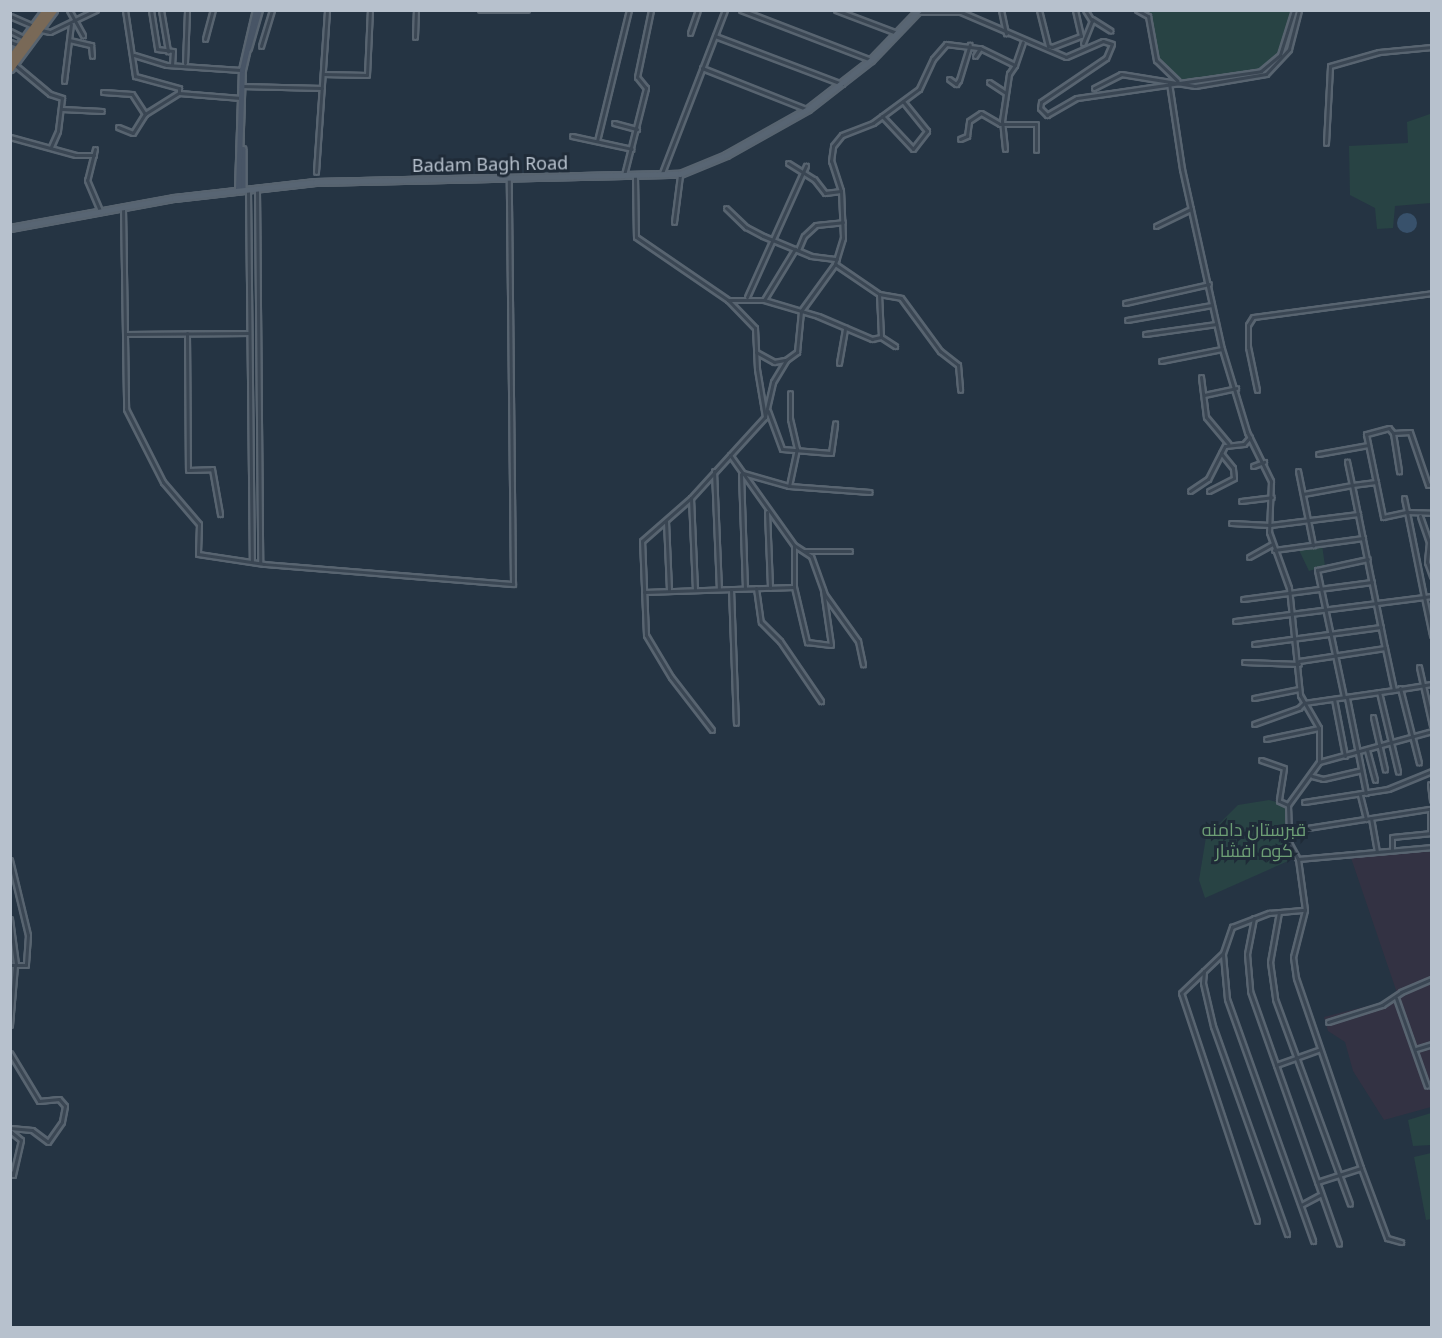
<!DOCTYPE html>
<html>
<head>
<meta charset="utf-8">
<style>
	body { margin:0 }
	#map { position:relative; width:1442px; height:1338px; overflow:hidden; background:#253443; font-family:"Noto Sans",Cairo,sans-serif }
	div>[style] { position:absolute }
	.medical>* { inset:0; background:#333243 }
	.green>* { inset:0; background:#284344 }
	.water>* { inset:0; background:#38516b }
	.round { border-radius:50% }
	.roads { filter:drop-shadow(2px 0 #586470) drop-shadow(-2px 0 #586470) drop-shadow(0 2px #586470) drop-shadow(0 -2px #586470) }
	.street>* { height:3px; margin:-1.5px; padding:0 1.5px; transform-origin:1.5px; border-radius:1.5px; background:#3a4653 }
	.secondary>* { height:4.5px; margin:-2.25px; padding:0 2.25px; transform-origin:2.25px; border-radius:2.25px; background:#485566 }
	.primary>* { height:5px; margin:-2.5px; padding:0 2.5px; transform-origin:2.5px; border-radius:2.5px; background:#586573 }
	.highway>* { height:7px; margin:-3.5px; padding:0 3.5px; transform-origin:3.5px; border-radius:3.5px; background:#796957 }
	span { translate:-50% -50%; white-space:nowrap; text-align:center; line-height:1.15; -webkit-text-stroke:6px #1f2b38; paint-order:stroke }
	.street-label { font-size:18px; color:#b7c1cd }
	.park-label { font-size:18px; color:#6d9e75 }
	.frame { position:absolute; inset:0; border:12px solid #b7c1cd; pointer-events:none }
</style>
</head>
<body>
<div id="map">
	<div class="medical">
		<div style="clip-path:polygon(1431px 848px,1431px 1107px,1384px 1120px,1353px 1071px,1345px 1042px,1328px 1031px,1324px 1017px,1384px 1002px,1397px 993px,1350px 855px)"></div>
	</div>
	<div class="green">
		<div style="clip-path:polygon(1137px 11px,1286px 10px,1298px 12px,1289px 49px,1266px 74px,1194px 86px,1181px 86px,1156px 60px,1148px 16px)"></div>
		<div style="clip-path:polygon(1430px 114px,1431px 203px,1395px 206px,1393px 228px,1377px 229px,1375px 208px,1350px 195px,1349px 146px,1408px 143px,1407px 122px)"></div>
		<div style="clip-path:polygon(1322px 545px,1325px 566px,1309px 571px,1298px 548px)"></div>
		<div style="clip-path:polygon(1269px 800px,1288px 805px,1289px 843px,1295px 858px,1205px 898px,1199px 880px,1206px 837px,1238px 805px)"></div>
		<div style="clip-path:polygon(1431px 1113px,1431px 1145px,1413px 1146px,1408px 1120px)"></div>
		<div style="clip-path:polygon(1431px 1153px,1431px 1219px,1426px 1220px,1414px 1157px)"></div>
	</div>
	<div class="water">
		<div class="round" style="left:1397px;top:213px;width:20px;height:20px"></div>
	</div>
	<div class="roads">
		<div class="street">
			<div style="left:69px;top:10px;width:29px;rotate:61deg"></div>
			<div style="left:125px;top:10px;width:67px;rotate:81.4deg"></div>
			<div style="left:135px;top:76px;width:46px;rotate:15.3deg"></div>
			<div style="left:179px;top:88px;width:5px;rotate:90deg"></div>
			<div style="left:151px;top:10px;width:39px;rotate:81deg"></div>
			<div style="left:157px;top:49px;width:16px;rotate:7deg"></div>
			<div style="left:173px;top:51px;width:13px;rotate:94deg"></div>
			<div style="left:161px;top:10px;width:42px;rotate:80.3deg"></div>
			<div style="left:741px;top:10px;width:139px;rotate:21deg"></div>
			<div style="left:836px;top:10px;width:65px;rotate:20.7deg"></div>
			<div style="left:1001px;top:10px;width:24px;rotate:78deg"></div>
			<div style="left:1039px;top:10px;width:37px;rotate:76deg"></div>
			<div style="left:1048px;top:46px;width:4px;rotate:14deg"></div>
			<div style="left:1052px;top:47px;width:31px;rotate:-21deg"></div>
			<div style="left:1081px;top:36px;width:27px;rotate:-103deg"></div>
			<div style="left:1137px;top:10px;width:13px;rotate:29deg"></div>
			<div style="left:1148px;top:16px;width:45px;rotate:79.7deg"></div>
			<div style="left:1156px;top:60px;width:30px;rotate:44deg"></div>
			<div style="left:919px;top:12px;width:42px"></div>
			<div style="left:961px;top:12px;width:114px;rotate:23.2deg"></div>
			<div style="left:1066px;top:57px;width:40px;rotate:-23.4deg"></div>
			<div style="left:1103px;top:41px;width:9px;rotate:18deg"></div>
			<div style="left:1112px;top:44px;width:15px;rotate:113deg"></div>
			<div style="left:1106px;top:58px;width:78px;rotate:145.9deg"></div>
			<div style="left:1041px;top:102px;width:6px;rotate:99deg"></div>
			<div style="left:1040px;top:108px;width:10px;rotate:45deg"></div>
			<div style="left:1047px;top:115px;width:34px;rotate:-30deg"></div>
			<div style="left:1077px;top:98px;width:186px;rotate:-8.3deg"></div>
			<div style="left:1261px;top:71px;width:25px;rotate:-40deg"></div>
			<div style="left:1280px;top:55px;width:47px;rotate:-72.7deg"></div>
			<div style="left:10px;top:16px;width:25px;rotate:23deg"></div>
			<div style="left:1092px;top:19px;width:22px;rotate:32deg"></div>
			<div style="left:41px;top:30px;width:9px;rotate:13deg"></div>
			<div style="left:50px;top:32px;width:51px;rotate:-25.6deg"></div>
			<div style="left:10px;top:31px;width:16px;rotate:27deg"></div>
			<div style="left:690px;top:33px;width:24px;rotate:-71deg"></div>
			<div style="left:715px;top:36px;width:136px;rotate:20.7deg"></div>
			<div style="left:415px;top:37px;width:27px;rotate:-88deg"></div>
			<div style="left:205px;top:39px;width:30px;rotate:-75deg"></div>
			<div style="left:69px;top:40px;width:23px;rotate:13deg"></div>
			<div style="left:91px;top:45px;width:11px;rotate:85deg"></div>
			<div style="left:10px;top:42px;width:9px;rotate:21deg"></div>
			<div style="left:1083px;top:43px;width:24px;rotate:-68deg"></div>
			<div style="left:1092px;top:21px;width:13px;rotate:-122deg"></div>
			<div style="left:261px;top:46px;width:38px;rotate:-73deg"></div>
			<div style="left:134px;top:55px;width:34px;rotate:17deg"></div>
			<div style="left:167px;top:65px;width:74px;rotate:3.9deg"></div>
			<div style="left:975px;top:56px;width:9px;rotate:-58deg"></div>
			<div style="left:185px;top:63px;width:53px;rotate:-87.8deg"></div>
			<div style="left:14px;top:64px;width:47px;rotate:39.8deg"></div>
			<div style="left:50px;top:94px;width:13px;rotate:18deg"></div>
			<div style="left:62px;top:98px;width:33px;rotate:97deg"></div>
			<div style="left:58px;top:131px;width:17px;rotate:114deg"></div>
			<div style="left:702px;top:68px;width:112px;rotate:21.5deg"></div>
			<div style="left:323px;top:74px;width:44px;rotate:1.3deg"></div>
			<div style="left:367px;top:75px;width:65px;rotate:-87.4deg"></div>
			<div style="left:949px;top:79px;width:9px;rotate:36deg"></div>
			<div style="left:956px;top:84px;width:5px;rotate:-53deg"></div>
			<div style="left:959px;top:80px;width:37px;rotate:-73deg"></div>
			<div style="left:64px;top:81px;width:57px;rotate:-83deg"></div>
			<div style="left:989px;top:82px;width:20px;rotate:33deg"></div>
			<div style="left:1169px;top:83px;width:87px;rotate:81.4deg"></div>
			<div style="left:1182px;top:169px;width:184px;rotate:77.5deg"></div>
			<div style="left:1222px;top:349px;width:87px;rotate:73.2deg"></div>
			<div style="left:1247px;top:432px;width:55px;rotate:63.9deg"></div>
			<div style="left:1271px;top:481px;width:51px;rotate:92.2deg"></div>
			<div style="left:1269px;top:532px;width:59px;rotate:70.3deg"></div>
			<div style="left:1289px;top:588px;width:108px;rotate:84.1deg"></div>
			<div style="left:1300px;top:695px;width:38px;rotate:60deg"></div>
			<div style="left:1319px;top:728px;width:34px;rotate:90deg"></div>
			<div style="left:1319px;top:762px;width:53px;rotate:125.8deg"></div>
			<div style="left:1288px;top:805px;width:38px;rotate:88deg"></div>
			<div style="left:1289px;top:843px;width:18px;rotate:61deg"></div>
			<div style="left:1298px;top:859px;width:135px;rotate:-5.1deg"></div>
			<div style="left:241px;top:86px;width:81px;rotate:1.4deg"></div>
			<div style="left:1094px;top:88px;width:30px;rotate:-27deg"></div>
			<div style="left:1121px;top:74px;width:75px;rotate:9.2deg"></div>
			<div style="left:1195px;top:86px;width:72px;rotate:-9.6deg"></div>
			<div style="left:1266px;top:74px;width:34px;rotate:-47deg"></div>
			<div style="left:1289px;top:49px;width:40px;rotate:-75.6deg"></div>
			<div style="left:103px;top:92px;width:29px;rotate:4deg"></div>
			<div style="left:132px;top:94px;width:24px;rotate:57deg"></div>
			<div style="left:62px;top:109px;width:40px;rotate:2.9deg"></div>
			<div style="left:882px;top:116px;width:45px;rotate:46.8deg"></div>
			<div style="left:913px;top:149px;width:23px;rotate:-52deg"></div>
			<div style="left:927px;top:131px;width:38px;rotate:-129deg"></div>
			<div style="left:614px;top:123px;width:24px;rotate:15deg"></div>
			<div style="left:118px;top:127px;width:16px;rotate:22deg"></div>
			<div style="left:133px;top:133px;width:22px;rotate:-58deg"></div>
			<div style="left:145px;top:114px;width:40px;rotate:-32deg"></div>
			<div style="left:179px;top:93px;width:62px;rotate:4.6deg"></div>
			<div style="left:572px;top:136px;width:61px;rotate:12.2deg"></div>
			<div style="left:10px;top:137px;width:68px;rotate:15.3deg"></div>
			<div style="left:76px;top:155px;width:18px"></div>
			<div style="left:960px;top:139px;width:8px;rotate:-23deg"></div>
			<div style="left:967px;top:136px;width:15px;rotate:-82deg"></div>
			<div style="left:969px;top:121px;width:14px;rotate:-34deg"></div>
			<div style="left:981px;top:113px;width:22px;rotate:30deg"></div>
			<div style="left:1000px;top:124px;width:36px"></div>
			<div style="left:1036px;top:124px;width:26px;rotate:90deg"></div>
			<div style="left:597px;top:141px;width:135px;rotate:-76.3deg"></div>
			<div style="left:1326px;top:143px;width:77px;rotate:-87deg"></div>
			<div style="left:1330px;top:66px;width:51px;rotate:-15.9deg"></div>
			<div style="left:1379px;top:52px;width:53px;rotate:-5.4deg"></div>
			<div style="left:95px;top:149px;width:32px;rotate:104deg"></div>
			<div style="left:87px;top:180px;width:33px;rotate:67deg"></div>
			<div style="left:1005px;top:149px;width:28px;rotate:-96deg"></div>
			<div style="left:1002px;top:121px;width:48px;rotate:-81.5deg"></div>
			<div style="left:1009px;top:74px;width:11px;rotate:-56deg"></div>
			<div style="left:788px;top:163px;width:31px;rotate:32deg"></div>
			<div style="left:814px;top:179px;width:18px;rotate:52deg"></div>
			<div style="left:825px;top:193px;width:16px;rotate:-7deg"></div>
			<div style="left:316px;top:172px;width:162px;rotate:-86.1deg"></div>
			<div style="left:662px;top:173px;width:175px;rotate:-68.9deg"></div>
			<div style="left:624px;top:175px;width:90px;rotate:-75.8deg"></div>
			<div style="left:646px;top:88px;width:14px;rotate:-129deg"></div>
			<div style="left:637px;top:77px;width:68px;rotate:-78.2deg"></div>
			<div style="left:635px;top:176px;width:61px;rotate:89.1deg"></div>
			<div style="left:636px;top:237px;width:112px;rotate:34.4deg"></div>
			<div style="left:728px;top:300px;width:39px;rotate:46deg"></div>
			<div style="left:755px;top:328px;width:41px;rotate:87.2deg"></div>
			<div style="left:757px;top:369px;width:49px;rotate:80.5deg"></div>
			<div style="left:248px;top:190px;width:371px;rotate:89.4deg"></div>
			<div style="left:257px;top:190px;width:373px;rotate:89.5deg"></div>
			<div style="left:123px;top:208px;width:201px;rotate:89.1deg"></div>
			<div style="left:126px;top:409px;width:82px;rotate:63.1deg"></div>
			<div style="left:163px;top:482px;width:55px;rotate:49.4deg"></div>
			<div style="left:199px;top:524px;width:30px;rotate:92deg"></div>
			<div style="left:198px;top:554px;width:67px;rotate:8.6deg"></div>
			<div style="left:264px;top:564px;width:250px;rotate:4.6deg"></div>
			<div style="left:513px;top:584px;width:404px;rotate:-90.6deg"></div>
			<div style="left:726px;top:208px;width:28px;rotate:44deg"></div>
			<div style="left:746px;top:227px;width:19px;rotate:28deg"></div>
			<div style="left:763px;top:236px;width:52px;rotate:22.6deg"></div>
			<div style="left:811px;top:256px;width:26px;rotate:7deg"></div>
			<div style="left:674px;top:222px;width:47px;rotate:-82.7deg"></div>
			<div style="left:1156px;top:226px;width:39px;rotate:-26deg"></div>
			<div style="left:798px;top:250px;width:15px;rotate:-67deg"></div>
			<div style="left:804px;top:236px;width:16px;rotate:-43deg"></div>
			<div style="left:816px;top:225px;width:27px;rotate:-6deg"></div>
			<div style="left:835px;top:264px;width:53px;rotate:34.3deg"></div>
			<div style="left:879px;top:294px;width:22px;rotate:10deg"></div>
			<div style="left:901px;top:298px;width:66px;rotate:53.7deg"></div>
			<div style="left:940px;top:351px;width:23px;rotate:38deg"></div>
			<div style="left:958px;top:365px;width:25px;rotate:85deg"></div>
			<div style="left:879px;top:294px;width:43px;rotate:87.3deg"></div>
			<div style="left:747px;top:297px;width:144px;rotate:-65.8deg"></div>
			<div style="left:728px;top:300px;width:36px"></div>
			<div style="left:764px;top:300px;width:56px;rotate:16.5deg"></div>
			<div style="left:818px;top:316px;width:59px;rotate:23.1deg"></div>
			<div style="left:872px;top:339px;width:9px;rotate:-13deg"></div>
			<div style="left:881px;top:337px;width:17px;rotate:33deg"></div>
			<div style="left:764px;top:300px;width:60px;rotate:-58.7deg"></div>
			<div style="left:1125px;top:303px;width:86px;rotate:-12.7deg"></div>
			<div style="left:1127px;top:320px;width:86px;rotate:-10deg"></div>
			<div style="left:187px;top:333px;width:137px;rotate:89.6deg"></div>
			<div style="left:188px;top:470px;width:24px;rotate:-2deg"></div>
			<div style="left:212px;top:469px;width:46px;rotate:79.9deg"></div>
			<div style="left:126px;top:334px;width:123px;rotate:-0.5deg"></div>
			<div style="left:1145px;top:334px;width:72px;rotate:-8deg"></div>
			<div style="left:756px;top:352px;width:21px;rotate:29deg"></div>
			<div style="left:774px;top:362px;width:11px;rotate:-10deg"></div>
			<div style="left:1161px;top:361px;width:62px;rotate:-11.1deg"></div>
			<div style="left:839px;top:363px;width:36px;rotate:-80deg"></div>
			<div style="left:1201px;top:377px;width:40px;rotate:82.9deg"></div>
			<div style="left:1206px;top:417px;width:35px;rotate:50deg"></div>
			<div style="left:1257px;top:390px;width:44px;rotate:-101.8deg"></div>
			<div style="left:1248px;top:347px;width:22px;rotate:-90deg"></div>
			<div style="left:1248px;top:325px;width:9px;rotate:-58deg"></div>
			<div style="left:1253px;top:317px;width:181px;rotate:-7.6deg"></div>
			<div style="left:1204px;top:395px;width:33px;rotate:-12deg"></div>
			<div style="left:768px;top:411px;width:40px;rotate:69.8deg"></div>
			<div style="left:782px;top:449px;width:49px;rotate:4.7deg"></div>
			<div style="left:831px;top:453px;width:30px;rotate:-82deg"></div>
			<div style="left:1393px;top:433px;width:39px;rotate:81deg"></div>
			<div style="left:1318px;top:454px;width:51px;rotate:-10.2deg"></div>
			<div style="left:730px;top:455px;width:110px;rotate:54.6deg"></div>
			<div style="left:794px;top:545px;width:20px;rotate:33deg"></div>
			<div style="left:811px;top:556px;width:41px;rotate:70.3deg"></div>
			<div style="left:825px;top:595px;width:57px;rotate:54.3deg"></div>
			<div style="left:858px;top:641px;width:24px;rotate:78deg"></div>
			<div style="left:1253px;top:466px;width:12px;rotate:-20deg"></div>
			<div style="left:714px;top:471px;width:118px;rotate:87.6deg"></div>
			<div style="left:1298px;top:471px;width:76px;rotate:78.5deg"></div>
			<div style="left:743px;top:473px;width:48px;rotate:15.8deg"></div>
			<div style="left:789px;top:486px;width:81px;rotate:4.2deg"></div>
			<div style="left:741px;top:474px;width:114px;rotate:88deg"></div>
			<div style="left:1376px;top:482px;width:24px;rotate:173deg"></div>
			<div style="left:1352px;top:485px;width:166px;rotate:78.6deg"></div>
			<div style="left:1432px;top:484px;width:4px;rotate:166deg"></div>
			<div style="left:1428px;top:485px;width:56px;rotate:-108.8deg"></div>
			<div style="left:1410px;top:432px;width:17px;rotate:177deg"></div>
			<div style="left:1393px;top:433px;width:6px;rotate:-129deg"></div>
			<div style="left:1389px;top:428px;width:24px;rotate:165deg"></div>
			<div style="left:1366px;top:434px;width:85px;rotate:78.4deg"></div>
			<div style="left:1383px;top:517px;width:25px;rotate:-12deg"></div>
			<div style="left:1407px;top:512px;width:87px;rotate:78.7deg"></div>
			<div style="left:1424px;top:597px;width:8px;rotate:-7deg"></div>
			<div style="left:789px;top:486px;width:38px;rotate:-78deg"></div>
			<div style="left:797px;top:449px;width:31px;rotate:-103deg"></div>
			<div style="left:790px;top:419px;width:26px;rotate:-90deg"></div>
			<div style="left:1190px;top:491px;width:22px;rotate:-34deg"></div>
			<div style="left:1208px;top:479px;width:37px;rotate:-63deg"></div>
			<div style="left:1225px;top:446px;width:19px;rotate:-6deg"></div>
			<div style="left:1244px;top:444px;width:9px;rotate:-49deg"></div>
			<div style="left:1209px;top:491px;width:28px;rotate:-27deg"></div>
			<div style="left:1234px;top:478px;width:10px;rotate:-96deg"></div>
			<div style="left:1233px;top:468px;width:19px;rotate:-129deg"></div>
			<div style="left:1303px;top:494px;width:50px;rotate:-10.4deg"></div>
			<div style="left:1352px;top:485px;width:24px;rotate:-102deg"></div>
			<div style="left:691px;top:498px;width:92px;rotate:87.5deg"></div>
			<div style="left:1404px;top:498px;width:14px;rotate:78deg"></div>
			<div style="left:1407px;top:512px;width:25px;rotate:2deg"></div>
			<div style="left:1241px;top:501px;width:31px;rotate:-7deg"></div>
			<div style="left:767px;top:512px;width:76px;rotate:87.7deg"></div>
			<div style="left:1420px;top:516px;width:28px;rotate:71deg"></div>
			<div style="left:1429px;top:542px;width:20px;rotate:96deg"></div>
			<div style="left:1427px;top:562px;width:15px;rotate:70deg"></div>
			<div style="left:666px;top:521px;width:70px;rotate:87.5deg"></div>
			<div style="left:1231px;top:523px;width:39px;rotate:3deg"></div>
			<div style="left:1270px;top:525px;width:89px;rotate:-7.1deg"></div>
			<div style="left:794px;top:546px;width:41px;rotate:90deg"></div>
			<div style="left:794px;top:587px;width:57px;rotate:76.7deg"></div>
			<div style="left:807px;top:642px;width:24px;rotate:7deg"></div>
			<div style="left:831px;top:645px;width:56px;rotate:-98.3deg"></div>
			<div style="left:1274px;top:550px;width:90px;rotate:-7.7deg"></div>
			<div style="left:804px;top:551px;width:46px"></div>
			<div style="left:1249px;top:557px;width:26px;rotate:-29deg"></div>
			<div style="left:756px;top:588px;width:34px;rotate:82deg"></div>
			<div style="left:761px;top:622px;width:27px;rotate:45deg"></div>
			<div style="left:780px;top:641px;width:73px;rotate:55.7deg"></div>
			<div style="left:731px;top:589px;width:134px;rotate:87.9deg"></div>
			<div style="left:644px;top:592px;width:150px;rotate:-1.9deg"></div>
			<div style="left:1243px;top:599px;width:130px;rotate:-7.5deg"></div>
			<div style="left:1235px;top:621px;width:191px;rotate:-7.2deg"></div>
			<div style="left:1424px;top:597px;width:39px;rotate:78deg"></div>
			<div style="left:1254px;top:644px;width:128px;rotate:-7.6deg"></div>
			<div style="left:1244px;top:662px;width:55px;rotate:2.1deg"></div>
			<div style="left:1419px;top:667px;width:59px;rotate:77.4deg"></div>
			<div style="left:1400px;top:688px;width:77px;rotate:75.8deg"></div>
			<div style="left:1394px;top:690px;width:38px;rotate:-9deg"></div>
			<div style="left:1379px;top:692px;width:82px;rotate:76.6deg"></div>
			<div style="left:1344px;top:697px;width:130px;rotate:-102deg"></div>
			<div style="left:1317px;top:570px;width:52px;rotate:-12.2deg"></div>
			<div style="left:1254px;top:698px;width:46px;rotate:-11.3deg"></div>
			<div style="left:1347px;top:698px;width:97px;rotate:78.7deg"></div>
			<div style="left:1334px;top:699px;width:58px;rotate:79.1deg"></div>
			<div style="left:1373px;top:717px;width:54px;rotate:77.2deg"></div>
			<div style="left:1254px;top:724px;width:48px;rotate:-19.6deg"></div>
			<div style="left:1299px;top:708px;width:7px;rotate:-45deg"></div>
			<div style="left:1304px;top:703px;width:91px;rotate:-8.2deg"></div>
			<div style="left:1394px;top:690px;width:43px;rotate:-102.1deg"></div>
			<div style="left:1385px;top:648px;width:87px;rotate:171.4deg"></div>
			<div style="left:712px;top:730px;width:67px;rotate:-127.7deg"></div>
			<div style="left:671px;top:677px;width:49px;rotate:-120.8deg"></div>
			<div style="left:646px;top:635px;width:94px;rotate:-92.4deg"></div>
			<div style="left:642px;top:541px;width:65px;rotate:-41.3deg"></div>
			<div style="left:691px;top:498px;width:110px;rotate:-47.6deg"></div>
			<div style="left:765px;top:417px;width:36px;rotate:-77deg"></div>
			<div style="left:773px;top:382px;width:26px;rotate:-59deg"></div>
			<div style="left:786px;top:360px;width:14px;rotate:-36deg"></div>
			<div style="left:797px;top:352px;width:41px;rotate:-84.4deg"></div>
			<div style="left:801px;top:311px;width:58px;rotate:-54.1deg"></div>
			<div style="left:835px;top:264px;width:27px;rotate:-73deg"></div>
			<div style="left:843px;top:238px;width:47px;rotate:-92.4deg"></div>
			<div style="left:841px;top:191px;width:32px;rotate:-108deg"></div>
			<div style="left:831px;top:161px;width:15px;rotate:-82deg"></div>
			<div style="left:833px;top:146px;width:14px;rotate:-51deg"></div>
			<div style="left:842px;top:135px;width:33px;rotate:-21deg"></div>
			<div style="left:873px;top:123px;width:57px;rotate:-36.5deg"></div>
			<div style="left:919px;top:89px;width:33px;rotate:-65deg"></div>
			<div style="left:933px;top:59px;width:20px;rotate:-49deg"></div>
			<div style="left:946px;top:44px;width:34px;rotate:7deg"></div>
			<div style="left:980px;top:48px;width:39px;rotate:26deg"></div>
			<div style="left:1015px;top:65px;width:24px;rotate:-71deg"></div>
			<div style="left:1266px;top:739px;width:54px;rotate:-11.7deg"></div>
			<div style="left:1367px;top:750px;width:31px;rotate:75deg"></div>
			<div style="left:1261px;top:760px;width:24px;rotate:19deg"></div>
			<div style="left:1284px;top:768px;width:33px;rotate:99deg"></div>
			<div style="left:1279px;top:801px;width:10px;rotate:24deg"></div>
			<div style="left:1319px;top:762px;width:117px;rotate:-15.3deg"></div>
			<div style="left:1312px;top:776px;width:11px;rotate:15deg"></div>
			<div style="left:1323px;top:779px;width:39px;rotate:-13deg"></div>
			<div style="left:1430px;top:784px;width:16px;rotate:83deg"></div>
			<div style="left:1360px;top:795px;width:25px;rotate:76deg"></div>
			<div style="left:1304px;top:802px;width:85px;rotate:-8.8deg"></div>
			<div style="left:1388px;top:789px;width:48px;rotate:-22.2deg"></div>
			<div style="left:1430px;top:812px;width:21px;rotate:90deg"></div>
			<div style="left:1371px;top:818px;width:34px;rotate:80deg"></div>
			<div style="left:1288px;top:831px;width:143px;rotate:-8.9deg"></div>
			<div style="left:1429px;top:809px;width:4px;rotate:45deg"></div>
			<div style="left:1392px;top:850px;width:13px;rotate:-90deg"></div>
			<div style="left:1392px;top:837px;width:40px;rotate:-5.7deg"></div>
			<div style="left:1298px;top:859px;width:51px;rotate:82.2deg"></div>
			<div style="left:1305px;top:910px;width:49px;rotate:104.3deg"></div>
			<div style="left:1293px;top:957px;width:21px;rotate:82deg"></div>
			<div style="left:1296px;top:978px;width:201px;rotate:71.1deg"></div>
			<div style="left:1361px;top:1168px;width:46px;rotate:162.3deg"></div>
			<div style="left:10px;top:860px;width:77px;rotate:76.5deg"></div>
			<div style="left:28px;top:935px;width:30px;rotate:94deg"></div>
			<div style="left:26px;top:965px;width:16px;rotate:180deg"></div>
			<div style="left:1279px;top:912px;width:51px;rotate:100.2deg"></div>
			<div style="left:1270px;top:962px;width:37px;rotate:82deg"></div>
			<div style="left:1275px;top:999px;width:218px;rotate:69.9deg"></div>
			<div style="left:1254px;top:918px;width:37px;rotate:101deg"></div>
			<div style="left:1247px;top:954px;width:37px;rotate:85deg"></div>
			<div style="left:1250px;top:991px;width:268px;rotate:70.6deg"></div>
			<div style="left:10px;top:919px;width:45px;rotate:82.4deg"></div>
			<div style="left:1223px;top:955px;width:44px;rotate:84.8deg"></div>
			<div style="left:1227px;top:999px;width:257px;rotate:70.4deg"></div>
			<div style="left:1204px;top:971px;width:12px;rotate:95deg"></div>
			<div style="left:1203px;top:983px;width:44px;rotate:76.9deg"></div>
			<div style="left:1213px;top:1026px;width:221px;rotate:70.4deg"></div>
			<div style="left:1396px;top:998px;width:93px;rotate:70.6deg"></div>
			<div style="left:1328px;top:1022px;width:57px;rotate:-17.5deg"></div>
			<div style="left:1382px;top:1005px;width:23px;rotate:-34deg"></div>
			<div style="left:1401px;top:992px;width:34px;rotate:-23deg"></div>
			<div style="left:10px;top:1025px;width:60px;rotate:-85.2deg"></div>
			<div style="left:1416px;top:1049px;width:17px;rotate:-17deg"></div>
			<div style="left:10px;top:1053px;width:56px;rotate:58.9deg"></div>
			<div style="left:39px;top:1101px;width:20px;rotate:-6deg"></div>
			<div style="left:59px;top:1099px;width:9px;rotate:49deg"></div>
			<div style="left:65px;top:1106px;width:16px;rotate:101deg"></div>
			<div style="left:62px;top:1122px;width:24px;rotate:125deg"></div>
			<div style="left:48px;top:1142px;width:20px;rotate:-143deg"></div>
			<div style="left:32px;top:1130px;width:22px;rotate:-175deg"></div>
			<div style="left:1276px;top:1065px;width:45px;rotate:-19.7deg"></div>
			<div style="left:10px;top:1131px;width:14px;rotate:39deg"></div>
			<div style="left:21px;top:1140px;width:36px;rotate:103deg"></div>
			<div style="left:13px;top:1175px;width:5px;rotate:-127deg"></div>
			<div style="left:1361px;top:1168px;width:75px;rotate:69.6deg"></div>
			<div style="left:1387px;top:1238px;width:15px;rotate:16deg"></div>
			<div style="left:1301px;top:1205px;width:21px;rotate:-28deg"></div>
			<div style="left:1257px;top:1221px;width:240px;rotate:-108.4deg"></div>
			<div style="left:1181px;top:993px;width:58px;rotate:-43.6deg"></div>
			<div style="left:1223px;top:953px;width:28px;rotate:-71deg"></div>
			<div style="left:1232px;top:927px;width:40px;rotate:-21deg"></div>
			<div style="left:1269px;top:913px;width:36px;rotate:-5deg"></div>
		</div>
		<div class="secondary">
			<div style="left:481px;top:10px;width:46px"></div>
			<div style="left:248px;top:48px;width:40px;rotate:-74deg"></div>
			<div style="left:243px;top:149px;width:40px;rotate:90deg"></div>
			<div style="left:238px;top:189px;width:119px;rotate:-88.1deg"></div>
			<div style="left:242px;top:70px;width:62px;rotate:-76.9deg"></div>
		</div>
		<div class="primary">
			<div style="left:10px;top:228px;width:167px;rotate:-10.4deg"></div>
			<div style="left:174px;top:198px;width:142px;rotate:-6.5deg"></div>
			<div style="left:315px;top:182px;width:365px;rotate:-1.3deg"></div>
			<div style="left:680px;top:174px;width:50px;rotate:-22.4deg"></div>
			<div style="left:726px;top:155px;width:94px;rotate:-29.3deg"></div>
			<div style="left:808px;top:109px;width:80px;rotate:-37.9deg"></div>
			<div style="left:871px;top:60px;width:69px;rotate:-46.2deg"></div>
		</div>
		<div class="highway">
			<div style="left:10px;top:59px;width:61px;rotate:-53.7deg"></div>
			<div style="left:10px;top:68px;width:72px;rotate:-53.4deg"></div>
		</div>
	</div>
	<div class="street-label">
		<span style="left:490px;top:164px;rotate:-1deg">Badam Bagh Road</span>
	</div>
	<div class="park-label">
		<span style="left:1254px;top:840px">قبرستان دامنه<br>کوه افشار</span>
	</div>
	<div class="frame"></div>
</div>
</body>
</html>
